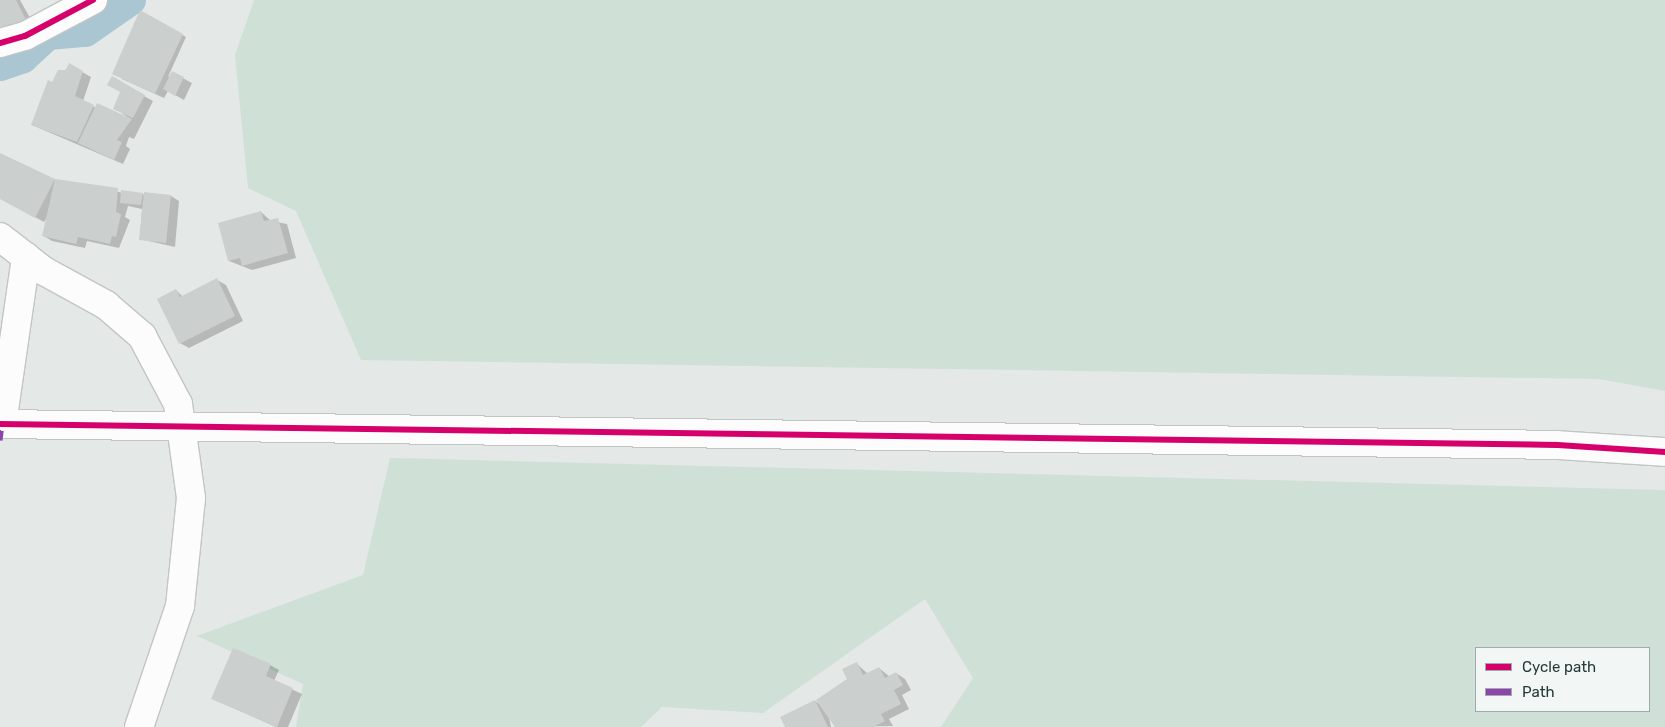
<!DOCTYPE html>
<html>
<head>
<meta charset="utf-8">
<style>
	body { margin:0 }
	#map { position:relative; width:1665px; height:727px; overflow:hidden; background:#e4e8e7; font-family:Rubik,sans-serif }
	div>[style] { position:absolute }
	.green>* { inset:0; background:#cfe0d6 }
	.shadow>* { inset:0; background:#0003 }
	.canal>* { height:29px; margin:-14.5px; padding:0 14.5px; transform-origin:14.5px; border-radius:14.5px; background:#a9c6d2 }
	.building>* { inset:0; background:#cbcfce }
	.roads { filter:drop-shadow(1px 0 #c1c5c4) drop-shadow(-1px 0 #c1c5c4) drop-shadow(0 1px #c1c5c4) drop-shadow(0 -1px #c1c5c4) }
	.minor>* { height:28px; margin:-14px; padding:0 14px; transform-origin:14px; border-radius:14px; background:#fbfcfb }
	.tertiary>* { height:28px; margin:-14px; padding:0 14px; transform-origin:14px; border-radius:14px; background:#fbfcfb }
	.quiet>* { height:5px; margin-top:-2.5px; transform-origin:0; background:repeating-linear-gradient(90deg,#8e44ad 0 10px,transparent 0 15px) }
	.cycleway>* { height:6px; margin:-3px; padding:0 3px; transform-origin:3px; border-radius:3px; background:#d6006c }
	span { translate:-50% -50%; white-space:nowrap; text-align:center; line-height:1.15; -webkit-text-stroke:4.5px #f2f7f5; paint-order:stroke }
	.legend { position:absolute; left:1475px; top:647px; width:175px; height:65px; box-sizing:border-box; background:#f2f7f5; border:1px solid #a0aba9; margin:0; padding:6px 9px; list-style:none; font-size:15px; color:#243937 }
	.legend li { display:flex; align-items:center; gap:10px; height:25px }
	.legend b { width:25px; border:1px solid #a0aba9 }
</style>
</head>
<body>
<div id="map">
	<div class="green">
		<div style="clip-path:polygon(254px 0,1665px 0,1665px 391px,1599px 379px,361px 360px,296px 211px,248px 188px,235px 55px)"></div>
		<div style="clip-path:polygon(evenodd,390px 458px,1665px 490px,1665px 727px,941px 727px,973px 678px,925px 599px,763px 713px,662px 707px,641px 727px,296px 727px,303px 684px,197px 636px,363px 575px,390px 458px,1476px 648px,1649px 648px,1649px 711px,1476px 711px,1476px 648px)"></div>
	</div>
	<div class="shadow">
		<div style="clip-path:polygon(0 0,20px 0,34px 25px,0 44px)"></div>
		<div style="clip-path:polygon(141px 12px,186px 37px,168px 77px,173px 73px,192px 83px,184px 100px,168px 91px,164px 98px,122px 79px)"></div>
		<div style="clip-path:polygon(70px 65px,91px 77px,83px 101px,96px 108px,130px 119px,115px 108px,144px 96px,153px 101px,134px 139px,129px 137px,126px 146px,130px 149px,123px 164px,32px 125px,53px 83px)"></div>
		<div style="clip-path:polygon(0 154px,55px 180px,94px 190px,96px 185px,122px 193px,171px 196px,179px 201px,175px 247px,140px 239px,142px 209px,128px 206px,125px 217px,130px 220px,119px 248px,87px 241px,85px 248px,52px 241px,44px 236px,47px 217px,44px 222px,0 198px)"></div>
		<div style="clip-path:polygon(261px 212px,271px 221px,287px 224px,296px 258px,252px 270px,229px 261px)"></div>
		<div style="clip-path:polygon(217px 280px,226px 285px,243px 321px,189px 348px,180px 343px,176px 290px,183px 297px)"></div>
		<div style="clip-path:polygon(857px 664px,868px 674px,879px 668px,890px 677px,896px 673px,905px 679px,911px 690px,902px 695px,909px 709px,889px 719px,893px 726px,835px 727px,829px 717px,831px 727px,787px 727px,815px 701px,821px 705px,849px 679px)"></div>
		<div style="clip-path:polygon(270px 665px,279px 670px,274px 681px,302px 694px,288px 727px,276px 727px,222px 703px)"></div>
	</div>
	<div class="canal">
		<div style="left:0;top:66px;width:24px;rotate:-19deg"></div>
		<div style="left:23px;top:58px;width:34px;rotate:-43deg"></div>
		<div style="left:48px;top:35px;width:37px;rotate:-5deg"></div>
		<div style="left:85px;top:32px;width:56px;rotate:-34.8deg"></div>
	</div>
	<div class="building">
		<div style="clip-path:polygon(0 0,16px 0,26px 20px,0 36px)"></div>
		<div style="clip-path:polygon(140px 10px,183px 34px,155px 94px,112px 74px)"></div>
		<div style="clip-path:polygon(69px 63px,83px 71px,75px 96px,94px 105px,77px 142px,31px 125px,48px 80px,52px 82px,58px 70px,66px 70px)"></div>
		<div style="clip-path:polygon(172px 71px,184px 77px,175px 96px,163px 89px)"></div>
		<div style="clip-path:polygon(112px 76px,145px 95px,133px 118px,113px 109px,120px 92px,107px 85px)"></div>
		<div style="clip-path:polygon(97px 103px,132px 119px,117px 140px,122px 142px,114px 160px,78px 143px)"></div>
		<div style="clip-path:polygon(0 153px,55px 179px,118px 188px,116px 212px,121px 214px,116px 237px,112px 236px,110px 244px,78px 237px,76px 244px,42px 236px,55px 179px,35px 218px,0 199px)"></div>
		<div style="clip-path:polygon(121px 190px,143px 193px,141px 205px,120px 203px)"></div>
		<div style="clip-path:polygon(144px 192px,171px 195px,166px 243px,139px 240px)"></div>
		<div style="clip-path:polygon(261px 211px,264px 221px,278px 218px,288px 253px,242px 266px,240px 258px,228px 261px,218px 223px)"></div>
		<div style="clip-path:polygon(217px 278px,235px 316px,179px 344px,157px 299px,176px 289px,180px 297px)"></div>
		<div style="clip-path:polygon(233px 648px,271px 664px,266px 676px,293px 688px,277px 727px,211px 699px)"></div>
		<div style="clip-path:polygon(857px 662px,863px 675px,879px 667px,885px 678px,896px 672px,903px 685px,894px 690px,901px 704px,881px 714px,885px 721px,873px 727px,835px 727px,816px 700px,847px 679px,842px 669px)"></div>
		<div style="clip-path:polygon(815px 700px,828px 727px,785px 727px,780px 717px)"></div>
	</div>
	<div class="roads">
		<div class="minor">
			<div style="left:0;top:43px;width:26px;rotate:-16deg"></div>
			<div style="left:25px;top:36px;width:77px;rotate:-27.9deg"></div>
			<div style="left:0;top:237px;width:56px;rotate:37.7deg"></div>
			<div style="left:44px;top:271px;width:71px;rotate:28.7deg"></div>
			<div style="left:106px;top:305px;width:48px;rotate:40.7deg"></div>
			<div style="left:142px;top:336px;width:77px;rotate:62.1deg"></div>
			<div style="left:178px;top:404px;width:95px;rotate:82.1deg"></div>
			<div style="left:191px;top:498px;width:109px;rotate:95.8deg"></div>
			<div style="left:180px;top:606px;width:128px;rotate:108.7deg"></div>
			<div style="left:2px;top:424px;width:169px;rotate:-81.8deg"></div>
		</div>
		<div class="tertiary">
			<div style="left:0;top:424px;width:1557px;rotate:0.77deg"></div>
			<div style="left:1557px;top:445px;width:108px;rotate:3.7deg"></div>
		</div>
	</div>
	<div class="quiet">
		<div style="left:0;top:440px;width:16px;rotate:-83deg"></div>
	</div>
	<div class="cycleway">
		<div style="left:0;top:43px;width:26px;rotate:-16deg"></div>
		<div style="left:25px;top:36px;width:77px;rotate:-27.9deg"></div>
		<div style="left:0;top:424px;width:1557px;rotate:0.77deg"></div>
		<div style="left:1557px;top:445px;width:108px;rotate:3.7deg"></div>
	</div>
	<ul class="legend">
	<li><b style="height:6px;background:#d6006c"></b>Cycle path</li>
	<li><b style="height:6px;background:#8e44ad"></b>Path</li>
	</ul>
</div>
</body>
</html>
